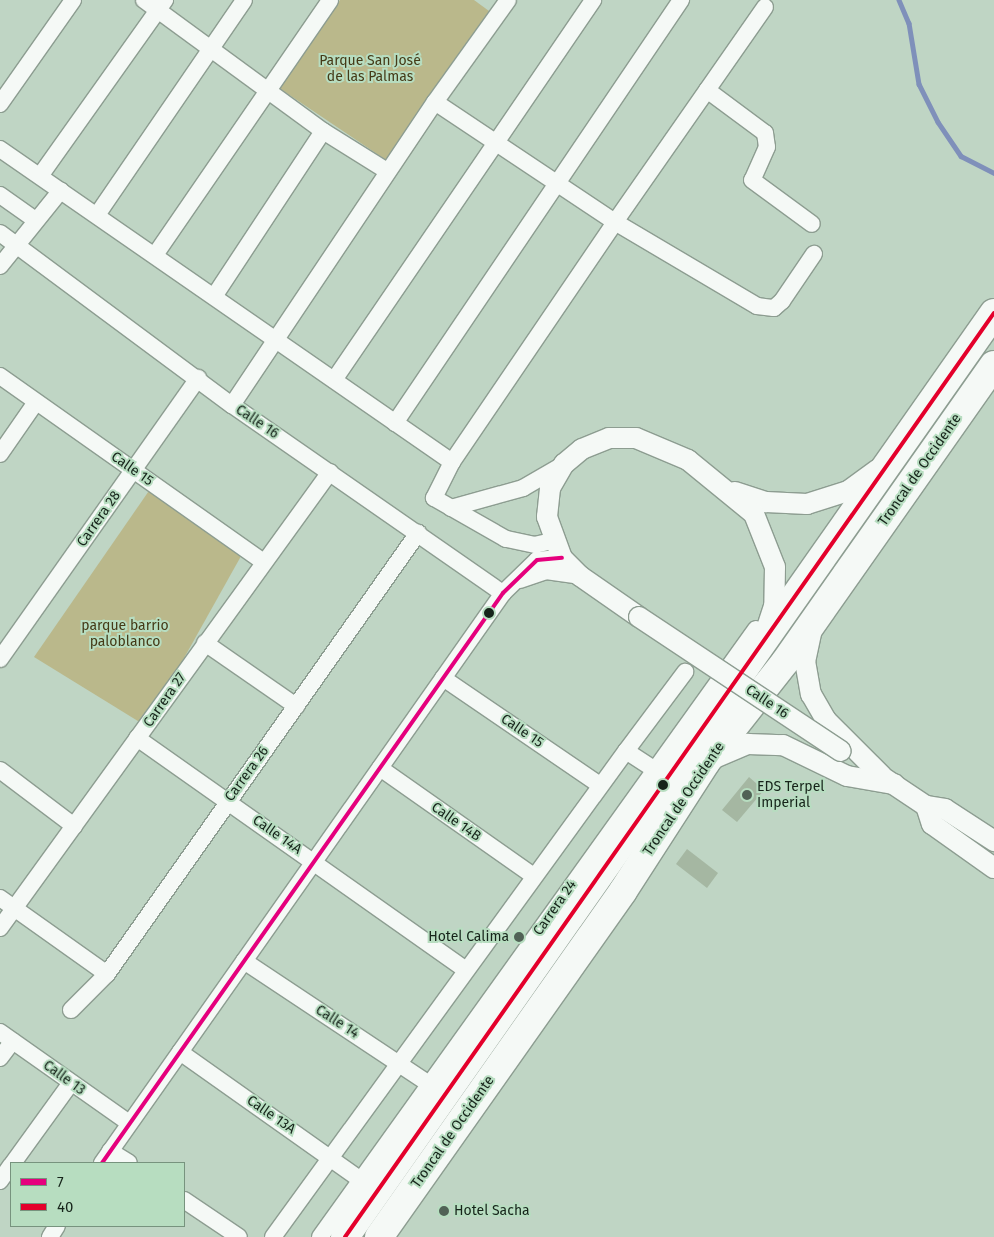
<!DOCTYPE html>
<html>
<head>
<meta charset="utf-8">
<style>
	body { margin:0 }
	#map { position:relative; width:994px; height:1237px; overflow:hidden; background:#bfd5c4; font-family:"Fira Sans",sans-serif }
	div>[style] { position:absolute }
	.green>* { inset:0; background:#bab88b }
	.stream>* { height:4.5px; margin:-2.25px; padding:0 2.25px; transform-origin:2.25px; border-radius:2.25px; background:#7f90ba }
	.building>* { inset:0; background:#a5b7a2 }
	.roads { filter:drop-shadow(1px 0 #8d9d91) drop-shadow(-1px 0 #8d9d91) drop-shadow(0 1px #8d9d91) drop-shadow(0 -1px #8d9d91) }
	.minor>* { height:16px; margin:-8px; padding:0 8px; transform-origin:8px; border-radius:8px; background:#f5f9f6 }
	.tertiary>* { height:20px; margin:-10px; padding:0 10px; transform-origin:10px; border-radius:10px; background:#f5f9f6 }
	.trunk>* { height:28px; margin:-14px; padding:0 14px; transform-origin:14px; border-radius:14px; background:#f5f9f6 }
	.bridges { filter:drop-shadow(1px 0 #8d9d91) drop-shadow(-1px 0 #8d9d91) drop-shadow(0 1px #8d9d91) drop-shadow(0 -1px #8d9d91) }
	.tertiary-bridge>* { height:20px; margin:-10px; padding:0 10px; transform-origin:10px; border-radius:10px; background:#f5f9f6 }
	.bus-1>* { height:4px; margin:-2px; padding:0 2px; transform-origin:2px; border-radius:2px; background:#e5007d }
	.bus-2>* { height:4px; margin:-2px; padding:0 2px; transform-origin:2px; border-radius:2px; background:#e4002b }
	.dots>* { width:14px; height:14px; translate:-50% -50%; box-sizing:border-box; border:2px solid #b7ddc0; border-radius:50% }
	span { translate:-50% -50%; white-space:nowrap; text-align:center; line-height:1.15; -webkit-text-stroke:4px #b7ddc0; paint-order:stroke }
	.park-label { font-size:14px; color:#453a17 }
	.street-label { font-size:14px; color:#16241a }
	.poi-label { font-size:14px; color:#16241a }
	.left { translate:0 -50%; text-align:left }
	.right { translate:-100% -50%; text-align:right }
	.legend { position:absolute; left:10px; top:1162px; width:175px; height:65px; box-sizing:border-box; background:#b7ddc0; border:1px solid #77937e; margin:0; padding:6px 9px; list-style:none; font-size:15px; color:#16241a }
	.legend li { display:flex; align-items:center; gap:10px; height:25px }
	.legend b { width:25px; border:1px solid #77937e }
</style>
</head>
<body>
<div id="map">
	<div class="green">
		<div style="clip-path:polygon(340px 0,474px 0,489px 11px,386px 160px,279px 88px)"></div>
		<div style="clip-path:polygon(153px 485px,245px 549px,146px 726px,34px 657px)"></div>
	</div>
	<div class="stream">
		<div style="left:899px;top:0;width:25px;rotate:67deg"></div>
		<div style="left:909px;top:23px;width:62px;rotate:80.7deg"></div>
		<div style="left:919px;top:84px;width:42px;rotate:63.4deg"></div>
		<div style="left:938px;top:122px;width:41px;rotate:55.9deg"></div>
		<div style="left:961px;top:156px;width:37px;rotate:27deg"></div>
	</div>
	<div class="building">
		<div style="clip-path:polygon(749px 777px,764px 790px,737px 822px,722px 810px)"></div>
		<div style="clip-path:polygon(687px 849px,718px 873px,707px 888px,676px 864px)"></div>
	</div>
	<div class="roads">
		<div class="minor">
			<div style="left:144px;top:0;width:222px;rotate:36.2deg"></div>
			<div style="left:323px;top:131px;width:75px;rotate:32deg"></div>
			<div style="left:707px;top:90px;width:72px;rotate:36.6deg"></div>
			<div style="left:765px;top:133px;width:14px;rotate:82deg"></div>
			<div style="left:767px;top:147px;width:36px;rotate:114deg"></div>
			<div style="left:752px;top:180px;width:74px;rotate:36.3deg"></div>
			<div style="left:435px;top:102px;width:125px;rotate:-54.4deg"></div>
			<div style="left:0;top:104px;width:127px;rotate:-54.9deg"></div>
			<div style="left:0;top:149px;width:550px;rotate:34.7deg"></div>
			<div style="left:40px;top:176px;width:216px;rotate:-54.6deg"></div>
			<div style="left:0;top:195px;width:42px;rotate:35.2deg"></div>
			<div style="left:97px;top:215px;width:260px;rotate:-55.6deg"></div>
			<div style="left:0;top:233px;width:289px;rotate:36.6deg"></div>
			<div style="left:232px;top:405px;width:330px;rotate:34.8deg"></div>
			<div style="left:155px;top:255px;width:309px;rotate:-55.5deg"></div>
			<div style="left:0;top:266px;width:97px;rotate:-51.2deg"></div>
			<div style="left:215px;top:295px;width:196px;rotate:-56.6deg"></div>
			<div style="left:0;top:376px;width:323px;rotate:35.2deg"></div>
			<div style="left:334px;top:380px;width:460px;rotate:-55.7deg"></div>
			<div style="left:232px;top:405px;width:365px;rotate:-56.2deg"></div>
			<div style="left:435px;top:102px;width:216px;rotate:33.7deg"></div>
			<div style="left:615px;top:222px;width:165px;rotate:30.6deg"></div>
			<div style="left:757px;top:306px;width:17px;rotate:7deg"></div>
			<div style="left:774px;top:308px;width:11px;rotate:-41deg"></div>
			<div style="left:782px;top:301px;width:57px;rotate:-55.8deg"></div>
			<div style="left:395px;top:423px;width:511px;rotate:-55.94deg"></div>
			<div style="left:0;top:454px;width:63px;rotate:-55.3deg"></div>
			<div style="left:451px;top:508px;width:75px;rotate:-15.5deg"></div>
			<div style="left:523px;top:488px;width:48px;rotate:-30.3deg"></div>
			<div style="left:552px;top:541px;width:17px;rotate:167deg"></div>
			<div style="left:535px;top:545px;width:30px;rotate:-168deg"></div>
			<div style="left:506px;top:539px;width:83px;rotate:-150.3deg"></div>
			<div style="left:434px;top:498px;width:40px;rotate:-63.4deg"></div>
			<div style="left:452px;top:462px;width:290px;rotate:-55.8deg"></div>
			<div style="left:615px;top:222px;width:262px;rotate:-55.1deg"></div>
			<div style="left:520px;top:580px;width:28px;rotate:-19deg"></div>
			<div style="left:546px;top:571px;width:34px;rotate:8deg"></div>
			<div style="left:205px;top:643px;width:111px;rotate:34.7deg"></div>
			<div style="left:0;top:659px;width:344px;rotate:-54.8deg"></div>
			<div style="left:443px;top:678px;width:190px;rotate:34.3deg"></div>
			<div style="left:137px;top:738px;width:401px;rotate:35.2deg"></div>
			<div style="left:626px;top:751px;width:99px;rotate:-53.2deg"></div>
			<div style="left:380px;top:768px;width:186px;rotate:35.1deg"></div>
			<div style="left:0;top:770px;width:93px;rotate:37.1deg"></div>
			<div style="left:0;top:898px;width:131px;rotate:35.4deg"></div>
			<div style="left:0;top:928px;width:563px;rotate:-54.11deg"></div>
			<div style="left:244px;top:961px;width:222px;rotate:33.6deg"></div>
			<div style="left:71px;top:1010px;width:51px;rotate:-45deg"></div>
			<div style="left:107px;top:974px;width:540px;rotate:-54.81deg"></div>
			<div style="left:0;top:1032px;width:158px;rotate:35.2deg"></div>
			<div style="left:180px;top:1052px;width:222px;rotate:35.3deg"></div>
			<div style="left:0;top:1058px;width:21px;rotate:-53deg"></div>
			<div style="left:110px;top:1151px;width:22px;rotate:32deg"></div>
			<div style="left:13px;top:1163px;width:99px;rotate:-54.1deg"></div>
			<div style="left:102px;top:1163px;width:697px;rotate:-54.87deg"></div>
			<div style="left:503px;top:593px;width:47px;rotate:-44.1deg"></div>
			<div style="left:537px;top:560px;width:25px;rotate:-5deg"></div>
			<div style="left:0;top:1181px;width:19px;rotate:-55deg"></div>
			<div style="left:184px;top:1200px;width:66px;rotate:33.9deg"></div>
			<div style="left:50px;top:1237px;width:13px;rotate:-58deg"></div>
			<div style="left:273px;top:1237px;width:601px;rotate:-54.01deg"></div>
			<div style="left:626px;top:751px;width:33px;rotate:33deg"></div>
			<div style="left:320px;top:1237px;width:748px;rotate:-54.36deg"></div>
		</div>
		<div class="tertiary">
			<div style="left:735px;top:492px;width:33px;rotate:18deg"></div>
			<div style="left:766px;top:502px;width:41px;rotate:2.8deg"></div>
			<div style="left:807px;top:504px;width:43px;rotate:-17.6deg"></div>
			<div style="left:848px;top:491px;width:36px;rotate:-36deg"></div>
			<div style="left:639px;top:617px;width:72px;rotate:-145.2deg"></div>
			<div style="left:580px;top:576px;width:25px;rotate:-135deg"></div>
			<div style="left:562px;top:558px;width:44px;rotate:-110.1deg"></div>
			<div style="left:547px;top:517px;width:29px;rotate:-84deg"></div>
			<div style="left:550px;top:488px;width:28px;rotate:-60deg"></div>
			<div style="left:564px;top:464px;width:23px;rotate:-40deg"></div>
			<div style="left:582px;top:449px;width:29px;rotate:-22deg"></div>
			<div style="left:609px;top:438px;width:27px"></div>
			<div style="left:636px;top:438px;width:56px;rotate:22.9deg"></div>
			<div style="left:688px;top:460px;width:85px;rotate:39.3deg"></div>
			<div style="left:754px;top:514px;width:57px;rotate:68.4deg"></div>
			<div style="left:775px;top:567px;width:39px;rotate:91deg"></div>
			<div style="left:774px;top:606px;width:23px;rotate:108deg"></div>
			<div style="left:812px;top:629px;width:33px;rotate:102deg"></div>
			<div style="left:805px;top:661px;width:34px;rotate:80deg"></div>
			<div style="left:811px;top:694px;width:30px;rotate:60deg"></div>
			<div style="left:826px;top:720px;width:79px;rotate:45deg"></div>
			<div style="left:712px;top:759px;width:39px;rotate:-23deg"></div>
			<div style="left:748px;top:744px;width:35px;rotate:2deg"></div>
			<div style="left:783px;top:745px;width:71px;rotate:25.8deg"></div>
			<div style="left:847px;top:776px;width:48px;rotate:9.7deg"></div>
			<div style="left:884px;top:778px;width:50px;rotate:33.7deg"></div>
			<div style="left:926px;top:806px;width:19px;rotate:9deg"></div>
			<div style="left:945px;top:809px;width:59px;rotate:33.1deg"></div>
			<div style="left:926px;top:806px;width:19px;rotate:72deg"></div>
			<div style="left:932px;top:824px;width:76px;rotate:35.4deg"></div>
		</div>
		<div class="trunk">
			<div style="left:345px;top:1237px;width:1129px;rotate:-54.92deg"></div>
			<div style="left:379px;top:1237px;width:423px;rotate:-54.8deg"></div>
			<div style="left:623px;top:891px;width:153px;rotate:-57.2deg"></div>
			<div style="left:706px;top:762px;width:127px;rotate:-51.7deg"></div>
			<div style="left:785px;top:662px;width:363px;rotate:-54.9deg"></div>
		</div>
	</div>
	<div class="bridges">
		<div class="tertiary-bridge">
			<div style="left:639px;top:617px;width:242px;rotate:33.6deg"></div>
		</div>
	</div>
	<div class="bus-1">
		<div style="left:102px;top:1163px;width:697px;rotate:-54.87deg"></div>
		<div style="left:503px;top:593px;width:47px;rotate:-44.1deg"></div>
		<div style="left:537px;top:560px;width:25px;rotate:-5deg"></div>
	</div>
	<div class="bus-2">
		<div style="left:345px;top:1237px;width:1129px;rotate:-54.92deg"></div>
	</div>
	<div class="dots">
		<div style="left:489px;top:613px;background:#16241a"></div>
		<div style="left:663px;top:785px;background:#16241a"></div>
		<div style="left:747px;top:795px;background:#516256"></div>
		<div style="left:519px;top:937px;background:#516256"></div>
		<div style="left:444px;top:1211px;background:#516256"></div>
	</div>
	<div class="park-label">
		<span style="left:370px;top:69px">Parque San José<br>de las Palmas</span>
		<span style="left:125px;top:634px">parque barrio<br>paloblanco</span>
	</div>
	<div class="street-label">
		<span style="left:257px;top:422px;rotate:34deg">Calle 16</span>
		<span style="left:132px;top:469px;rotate:35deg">Calle 15</span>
		<span style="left:920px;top:470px;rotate:-55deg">Troncal de Occidente</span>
		<span style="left:99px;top:519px;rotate:-55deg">Carrera 28</span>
		<span style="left:165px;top:700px;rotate:-55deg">Carrera 27</span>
		<span style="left:767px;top:702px;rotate:34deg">Calle 16</span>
		<span style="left:522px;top:731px;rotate:34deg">Calle 15</span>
		<span style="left:247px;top:774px;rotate:-54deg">Carrera 26</span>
		<span style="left:684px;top:799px;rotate:-56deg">Troncal de Occidente</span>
		<span style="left:456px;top:822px;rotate:35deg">Calle 14B</span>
		<span style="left:277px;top:835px;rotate:35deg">Calle 14A</span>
		<span style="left:555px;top:908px;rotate:-55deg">Carrera 24</span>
		<span style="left:337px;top:1022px;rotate:33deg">Calle 14</span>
		<span style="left:64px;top:1078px;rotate:36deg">Calle 13</span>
		<span style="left:271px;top:1115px;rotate:35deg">Calle 13A</span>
		<span style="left:453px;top:1132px;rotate:-55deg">Troncal de Occidente</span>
	</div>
	<div class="poi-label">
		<span class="left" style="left:757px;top:795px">EDS Terpel<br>Imperial</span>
		<span class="right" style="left:509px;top:937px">Hotel Calima</span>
		<span class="left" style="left:454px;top:1211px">Hotel Sacha</span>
	</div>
	<ul class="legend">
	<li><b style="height:6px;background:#e5007d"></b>7</li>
	<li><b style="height:6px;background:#e4002b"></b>40</li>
	</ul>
</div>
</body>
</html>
